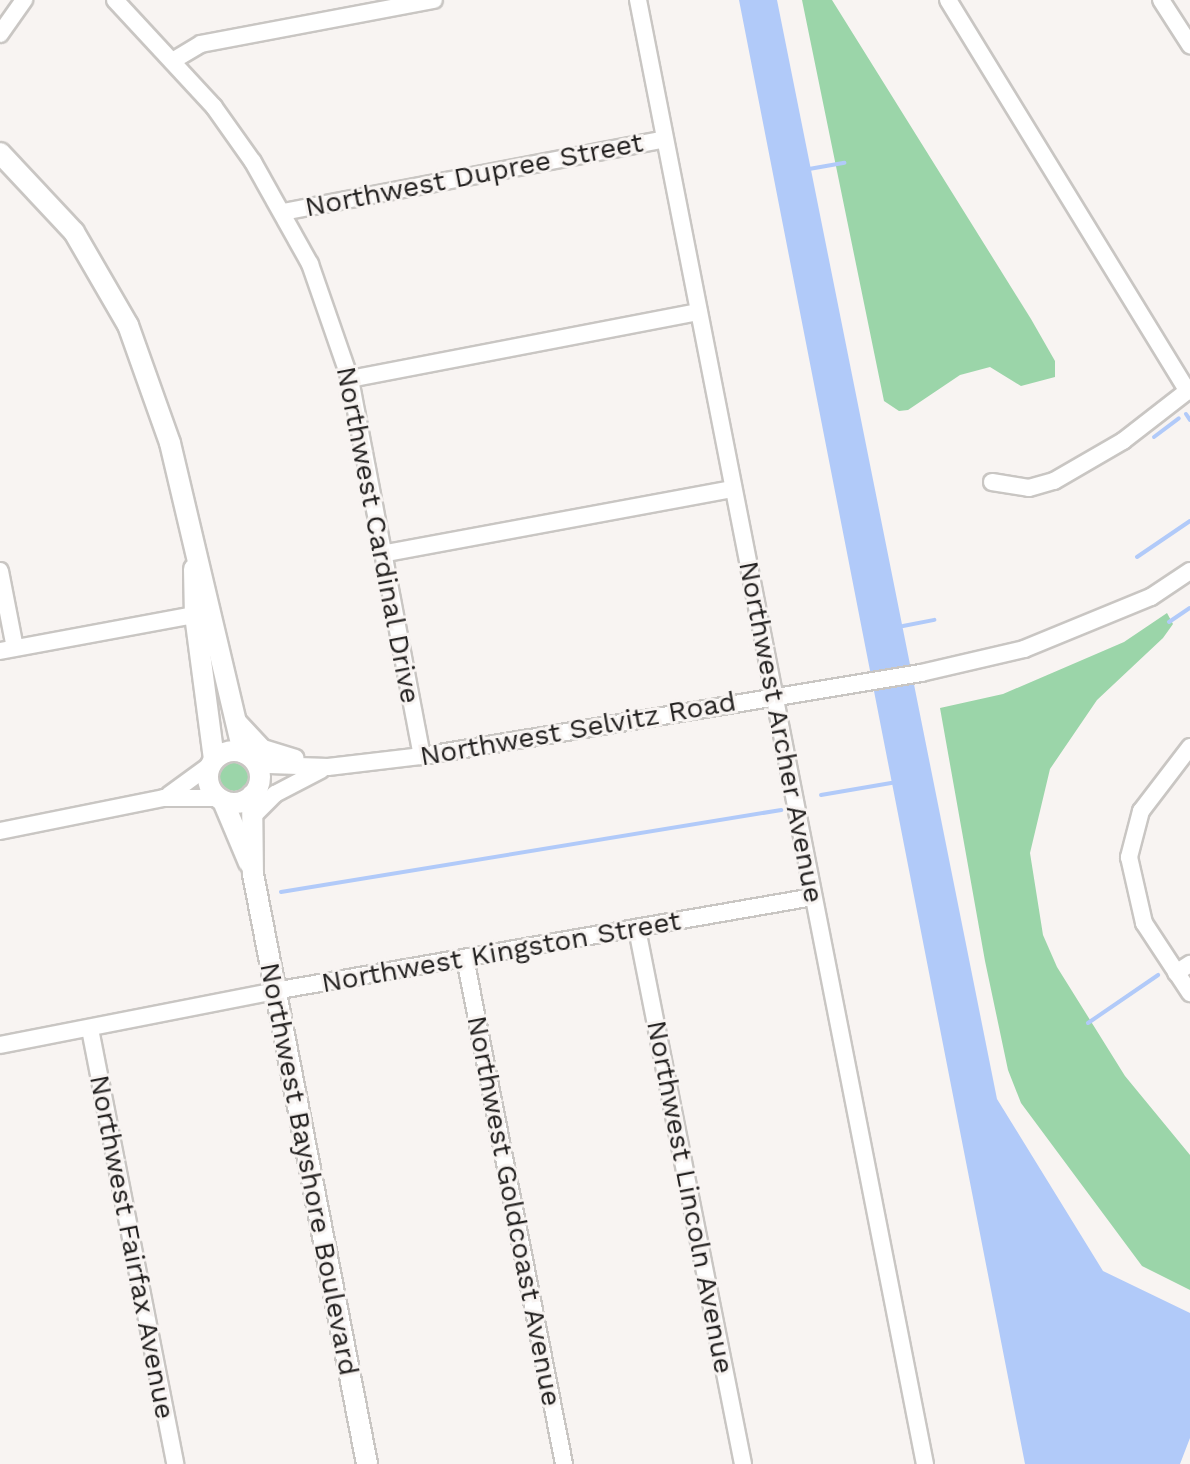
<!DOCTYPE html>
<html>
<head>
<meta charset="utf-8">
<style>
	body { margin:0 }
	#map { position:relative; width:1190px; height:1464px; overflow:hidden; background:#f8f4f2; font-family:"Work Sans",sans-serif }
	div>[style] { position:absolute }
	.green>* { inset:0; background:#9bd5a9 }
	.round { border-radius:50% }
	.water>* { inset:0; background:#b1caf9 }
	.stream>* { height:4px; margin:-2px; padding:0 2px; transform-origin:2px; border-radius:2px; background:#b1caf9 }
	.roads { filter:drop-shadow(2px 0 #c9c6c3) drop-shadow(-2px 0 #c9c6c3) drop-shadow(0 2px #c9c6c3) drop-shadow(0 -2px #c9c6c3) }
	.minor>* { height:16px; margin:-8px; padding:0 8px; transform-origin:8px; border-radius:8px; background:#fff }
	.major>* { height:20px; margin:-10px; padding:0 10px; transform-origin:10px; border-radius:10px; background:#fff }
	.major>.ring { margin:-10px; padding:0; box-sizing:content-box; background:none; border:20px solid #fff; border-radius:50% }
	span { translate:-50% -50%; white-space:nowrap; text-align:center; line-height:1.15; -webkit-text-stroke:6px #f8f4f2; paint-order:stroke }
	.street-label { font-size:28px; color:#232120 }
</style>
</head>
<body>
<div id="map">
	<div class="green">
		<div style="clip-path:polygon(802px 0,832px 0,1031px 319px,1055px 361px,1055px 377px,1021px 386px,990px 367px,960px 375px,908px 410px,899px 411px,884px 401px)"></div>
		<div style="clip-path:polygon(1167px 613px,1173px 624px,1163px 638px,1097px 700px,1050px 769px,1030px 853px,1043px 935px,1057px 967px,1125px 1076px,1190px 1155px,1190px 1290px,1142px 1266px,1021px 1103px,1008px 1070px,985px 961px,940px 708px,1003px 694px,1124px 642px)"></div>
		<div class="round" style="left:219px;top:761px;width:30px;height:30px"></div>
	</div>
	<div class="water">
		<div style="clip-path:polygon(739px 0,777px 0,997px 1099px,1103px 1271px,1190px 1313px,1190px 1438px,1180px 1464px,1025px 1464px)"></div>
	</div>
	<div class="stream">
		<div style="left:809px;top:169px;width:36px;rotate:-10deg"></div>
		<div style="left:1186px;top:414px;width:7px;rotate:56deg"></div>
		<div style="left:1154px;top:437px;width:31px;rotate:-37deg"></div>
		<div style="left:1137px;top:557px;width:64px;rotate:-34.2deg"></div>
		<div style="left:1169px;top:622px;width:25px;rotate:-34deg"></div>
		<div style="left:903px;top:626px;width:32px;rotate:-11deg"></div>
		<div style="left:821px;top:795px;width:77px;rotate:-9.7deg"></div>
		<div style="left:281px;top:892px;width:507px;rotate:-9.31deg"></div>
		<div style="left:1088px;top:1023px;width:85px;rotate:-34.4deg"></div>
	</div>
	<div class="roads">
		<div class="minor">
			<div style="left:115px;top:0;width:146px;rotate:47.2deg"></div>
			<div style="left:214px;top:107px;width:67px;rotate:54.7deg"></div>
			<div style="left:253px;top:162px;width:117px;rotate:60.8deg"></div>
			<div style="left:310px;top:264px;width:122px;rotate:70.8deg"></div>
			<div style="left:350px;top:379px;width:384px;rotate:79.2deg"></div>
			<div style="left:638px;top:0;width:1492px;rotate:78.91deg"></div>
			<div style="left:948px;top:0;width:459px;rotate:58.5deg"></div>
			<div style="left:1161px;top:0;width:54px;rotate:57.2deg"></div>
			<div style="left:0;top:34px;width:42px;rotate:-54.8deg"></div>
			<div style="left:174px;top:60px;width:31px;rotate:-31deg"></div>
			<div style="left:201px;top:44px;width:237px;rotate:-10.7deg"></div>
			<div style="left:283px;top:212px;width:388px;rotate:-10.8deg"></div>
			<div style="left:350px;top:379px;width:355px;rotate:-10.9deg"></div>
			<div style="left:992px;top:482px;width:37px;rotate:9deg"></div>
			<div style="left:1029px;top:488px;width:26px;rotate:-16deg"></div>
			<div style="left:1054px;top:481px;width:80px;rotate:-30.1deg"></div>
			<div style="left:1123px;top:441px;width:85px;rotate:-37.8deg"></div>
			<div style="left:387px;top:553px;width:352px;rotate:-10.5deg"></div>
			<div style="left:0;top:571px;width:78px;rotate:79deg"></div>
			<div style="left:0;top:651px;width:198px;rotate:-10.5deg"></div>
			<div style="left:236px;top:719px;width:40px;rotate:47deg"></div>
			<div style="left:263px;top:748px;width:34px;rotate:17deg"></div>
			<div style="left:1190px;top:747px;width:81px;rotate:127.4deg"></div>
			<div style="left:1141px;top:811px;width:48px;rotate:104.6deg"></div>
			<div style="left:1129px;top:857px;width:68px;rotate:77.2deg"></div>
			<div style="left:1144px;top:923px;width:84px;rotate:56.7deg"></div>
			<div style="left:252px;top:758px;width:18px;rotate:22deg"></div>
			<div style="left:269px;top:765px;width:59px;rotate:1.9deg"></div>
			<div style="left:328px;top:767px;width:95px;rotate:-6.7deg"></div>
			<div style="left:422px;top:756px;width:506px;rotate:-9.44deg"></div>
			<div style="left:921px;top:673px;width:106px;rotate:-13.1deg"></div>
			<div style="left:1024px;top:649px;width:137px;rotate:-22.3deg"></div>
			<div style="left:1151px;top:597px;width:47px;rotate:-33.7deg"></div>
			<div style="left:169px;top:795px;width:51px;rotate:-36.2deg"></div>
			<div style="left:254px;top:815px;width:30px;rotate:-45deg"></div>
			<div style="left:275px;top:794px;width:52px;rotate:-27.6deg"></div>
			<div style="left:0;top:831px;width:167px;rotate:-11.4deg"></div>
			<div style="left:164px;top:798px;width:54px"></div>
			<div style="left:637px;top:929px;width:545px;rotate:78.79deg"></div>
			<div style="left:465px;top:958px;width:516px;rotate:78.93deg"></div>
			<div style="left:1176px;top:973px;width:17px;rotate:-33deg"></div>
			<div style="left:90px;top:1029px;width:443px;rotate:78.9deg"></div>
			<div style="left:0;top:1045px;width:279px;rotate:-11.1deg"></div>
			<div style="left:274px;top:991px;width:547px;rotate:-9.89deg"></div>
		</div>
		<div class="major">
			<div style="left:0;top:153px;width:108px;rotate:46.9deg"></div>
			<div style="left:74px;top:232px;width:108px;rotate:59.9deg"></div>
			<div style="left:128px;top:325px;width:125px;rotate:70.4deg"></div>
			<div style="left:170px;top:443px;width:318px;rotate:76.7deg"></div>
			<div style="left:194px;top:569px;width:46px;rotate:88.8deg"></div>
			<div style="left:195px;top:615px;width:145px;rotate:82.5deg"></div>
			<div class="ring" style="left:208px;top:751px;width:32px;height:32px"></div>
			<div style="left:252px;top:795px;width:79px;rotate:89.3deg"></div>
			<div style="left:253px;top:874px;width:601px;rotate:79.06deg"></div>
			<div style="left:223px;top:801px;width:67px;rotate:67.2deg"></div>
		</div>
	</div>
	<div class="street-label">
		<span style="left:474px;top:175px;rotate:-11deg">Northwest Dupree Street</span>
		<span style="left:378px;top:535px;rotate:79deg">Northwest Cardinal Drive</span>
		<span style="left:578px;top:729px;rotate:-10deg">Northwest Selvitz Road</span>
		<span style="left:781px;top:732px;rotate:79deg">Northwest Archer Avenue</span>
		<span style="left:501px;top:952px;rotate:-10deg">Northwest Kingston Street</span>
		<span style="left:309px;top:1169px;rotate:79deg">Northwest Bayshore Boulevard</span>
		<span style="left:690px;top:1197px;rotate:79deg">Northwest Lincoln Avenue</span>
		<span style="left:514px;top:1211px;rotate:79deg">Northwest Goldcoast Avenue</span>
		<span style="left:132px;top:1247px;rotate:79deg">Northwest Fairfax Avenue</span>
	</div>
</div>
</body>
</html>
